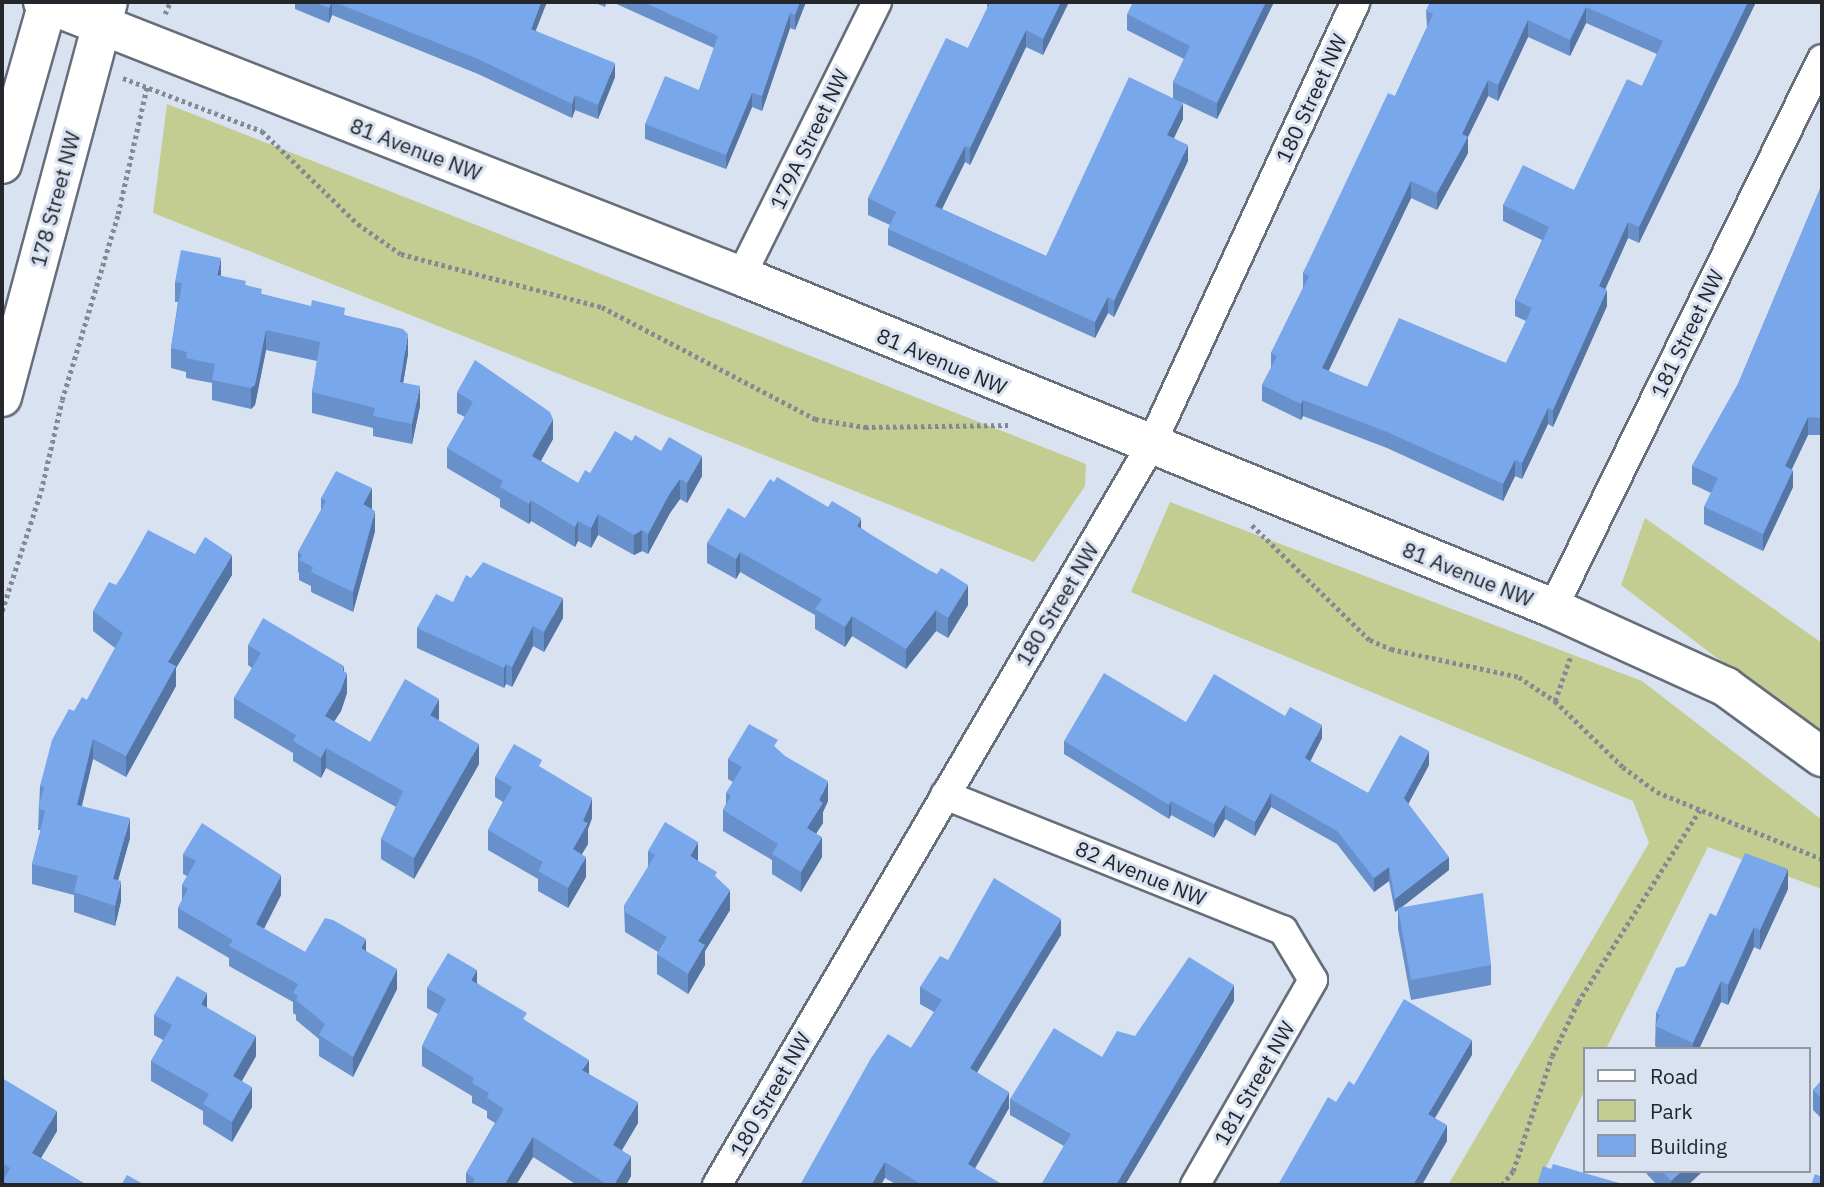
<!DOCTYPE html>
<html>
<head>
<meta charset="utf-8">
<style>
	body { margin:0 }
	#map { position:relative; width:1824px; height:1187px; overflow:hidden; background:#d9e2f0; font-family:"IBM Plex Sans",sans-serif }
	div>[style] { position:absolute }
	.green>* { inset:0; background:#c4cd91 }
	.path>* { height:4.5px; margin-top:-2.25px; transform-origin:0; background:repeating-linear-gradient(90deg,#848a94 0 3.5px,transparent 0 7px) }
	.roads { filter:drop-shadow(2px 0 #666e7a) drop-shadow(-2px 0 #666e7a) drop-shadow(0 2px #666e7a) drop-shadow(0 -2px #666e7a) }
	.street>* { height:28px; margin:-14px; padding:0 14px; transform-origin:14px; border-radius:14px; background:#fff }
	.secondary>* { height:38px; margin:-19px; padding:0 19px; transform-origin:19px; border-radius:19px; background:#fff }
	.wall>* { inset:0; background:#6890ca }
	.shaded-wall>* { inset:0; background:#5575a4 }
	.building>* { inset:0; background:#79a7eb }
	span { translate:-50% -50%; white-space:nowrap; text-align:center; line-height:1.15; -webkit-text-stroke:6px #d9e2f0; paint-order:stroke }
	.street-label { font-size:21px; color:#23262b }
	.frame { position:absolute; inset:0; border:4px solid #23262b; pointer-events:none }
	.legend { position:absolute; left:1583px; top:1047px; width:228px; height:126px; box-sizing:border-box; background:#d9e2f0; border:2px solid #9097a1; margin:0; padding:9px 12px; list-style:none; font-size:21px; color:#23262b }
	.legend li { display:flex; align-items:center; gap:14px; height:35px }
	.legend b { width:35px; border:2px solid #9097a1 }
</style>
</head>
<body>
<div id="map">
	<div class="green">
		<div style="clip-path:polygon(167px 104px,1086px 464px,1085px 486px,1034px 562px,153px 213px)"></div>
		<div style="clip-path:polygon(1170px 502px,1642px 681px,1822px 820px,1822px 889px,1708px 847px,1606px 1049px,1584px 1049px,1584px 1092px,1537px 1185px,1448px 1185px,1649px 843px,1633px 801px,1131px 592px)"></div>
		<div style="clip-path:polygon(1645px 518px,1822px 643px,1822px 738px,1621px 585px)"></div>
	</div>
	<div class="path">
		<div style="left:165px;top:14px;width:13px;rotate:-67deg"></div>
		<div style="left:123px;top:78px;width:149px;rotate:20.9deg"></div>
		<div style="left:262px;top:131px;width:134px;rotate:44.1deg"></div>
		<div style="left:358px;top:224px;width:52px;rotate:34.9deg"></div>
		<div style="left:401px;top:254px;width:208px;rotate:14.8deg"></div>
		<div style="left:602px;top:307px;width:241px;rotate:27.7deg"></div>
		<div style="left:815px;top:419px;width:51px;rotate:9.1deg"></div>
		<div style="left:865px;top:427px;width:143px;rotate:-0.8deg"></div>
		<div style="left:1252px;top:525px;width:165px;rotate:44.3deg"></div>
		<div style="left:1370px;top:640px;width:23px;rotate:23deg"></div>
		<div style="left:1391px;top:649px;width:131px;rotate:12.3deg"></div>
		<div style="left:1519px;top:677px;width:43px;rotate:33.7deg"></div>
		<div style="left:1555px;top:701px;width:95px;rotate:44.1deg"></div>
		<div style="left:1623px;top:767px;width:42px;rotate:36.3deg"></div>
		<div style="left:1657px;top:792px;width:178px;rotate:22.1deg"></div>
		<div style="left:2px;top:611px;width:126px;rotate:-72deg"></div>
		<div style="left:41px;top:491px;width:93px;rotate:-77deg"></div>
		<div style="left:62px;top:400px;width:194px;rotate:-73.2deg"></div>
		<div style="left:118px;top:214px;width:131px;rotate:-77.2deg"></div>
		<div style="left:1555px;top:701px;width:49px;rotate:-70.8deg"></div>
		<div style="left:1502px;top:1185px;width:18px;rotate:-52deg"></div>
		<div style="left:1513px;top:1171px;width:121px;rotate:-71.3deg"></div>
		<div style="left:1552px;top:1056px;width:60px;rotate:-64.3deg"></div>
		<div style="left:1578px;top:1002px;width:227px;rotate:-57.6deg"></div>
	</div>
	<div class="roads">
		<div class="street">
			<div style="left:741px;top:276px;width:306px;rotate:-63.6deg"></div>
			<div style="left:1553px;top:608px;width:611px;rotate:-63.9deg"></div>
			<div style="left:945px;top:795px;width:364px;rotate:21.8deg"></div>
			<div style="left:1283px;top:930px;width:58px;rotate:59deg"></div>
			<div style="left:1313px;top:980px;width:237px;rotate:119.9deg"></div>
			<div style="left:717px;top:1185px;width:856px;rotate:-59.6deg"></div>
			<div style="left:1150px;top:447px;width:490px;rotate:-65.2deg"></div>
		</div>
		<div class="secondary">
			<div style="left:43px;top:2px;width:750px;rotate:21.43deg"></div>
			<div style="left:741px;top:276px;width:877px;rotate:22.24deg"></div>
			<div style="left:1553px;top:608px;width:190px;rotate:24.5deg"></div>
			<div style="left:1726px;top:687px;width:119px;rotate:36.1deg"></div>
			<div style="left:2px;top:164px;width:168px;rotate:-74.1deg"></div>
			<div style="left:2px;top:397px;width:409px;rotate:-75deg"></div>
		</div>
	</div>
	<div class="wall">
		<div style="clip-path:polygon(295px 2px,465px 2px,536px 31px,615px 77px,598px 119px,575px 110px,572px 118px,478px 74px,332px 15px,329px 23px,295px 9px)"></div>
		<div style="clip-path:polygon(593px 2px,607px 2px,605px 7px)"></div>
		<div style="clip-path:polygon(612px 2px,806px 2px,795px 30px,790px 28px,762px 111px,752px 107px,726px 169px,645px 139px,645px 124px,699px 90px,714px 48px)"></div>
		<div style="clip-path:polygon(987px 2px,1069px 2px,1043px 55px,1026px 47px,970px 165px,965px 162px,942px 209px,1046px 256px,1173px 98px,1173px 82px,1184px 59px,1127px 30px,1127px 14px,1274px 2px,1217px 119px,1181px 102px,1183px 119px,1174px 138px,1188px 161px,1114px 317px,1108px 313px,1095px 338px,888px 245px,888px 229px,890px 225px,868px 215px,868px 198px,968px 48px,988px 7px,987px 7px)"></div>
		<div style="clip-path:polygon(evenodd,1430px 2px,1756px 2px,1639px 243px,1628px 238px,1605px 289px,1607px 306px,1553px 427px,1548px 424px,1522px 479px,1515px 476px,1503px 501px,1387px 448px,1303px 416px,1301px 420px,1262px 401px,1262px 385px,1271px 368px,1271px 353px,1303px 288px,1303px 273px,1395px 96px,1427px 27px,1426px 11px,1430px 2px,1586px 23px,1657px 54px,1642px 86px,1574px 190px,1503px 205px,1503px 221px,1542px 240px,1515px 300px,1515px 316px,1526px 321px,1506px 363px,1367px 387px,1328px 371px,1411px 198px,1437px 210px,1468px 153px,1468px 137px,1488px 96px,1498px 101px,1528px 37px,1570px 56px,1586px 23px)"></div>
		<div style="clip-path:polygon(1822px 184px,1822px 435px,1808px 435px,1792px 469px,1793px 487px,1763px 551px,1704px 524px,1704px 507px,1711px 493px,1692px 484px,1692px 466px,1738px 384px)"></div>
		<div style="clip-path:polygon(221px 276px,246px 285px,262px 294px,345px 315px,408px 354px,403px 383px,420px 406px,412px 444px,373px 436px,373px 428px,312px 413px,312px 392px,317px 361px,266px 350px,255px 405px,251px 409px,212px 400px,212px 383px,186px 378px,186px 372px,171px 368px,171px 348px,178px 302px,175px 302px,175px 282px)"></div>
		<div style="clip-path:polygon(457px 392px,553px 439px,541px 461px,578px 483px,632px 441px,702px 476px,687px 503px,680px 499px,670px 513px,648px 554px,642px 551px,634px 555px,598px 535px,591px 548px,578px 541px,575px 547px,531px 521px,529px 524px,500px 507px,500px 499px,447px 468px,447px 448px,465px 417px,457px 413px)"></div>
		<div style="clip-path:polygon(321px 498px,372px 508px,375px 531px,353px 612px,311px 592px,311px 586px,299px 580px,299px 573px,298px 572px,298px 552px,321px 510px)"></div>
		<div style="clip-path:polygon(745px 518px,861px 528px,968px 605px,948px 638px,936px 631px,906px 669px,852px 636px,845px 647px,815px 629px,815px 615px,740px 572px,736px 579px,707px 563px,707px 543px)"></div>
		<div style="clip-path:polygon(232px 575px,176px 668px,176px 686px,126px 777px,93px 759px,82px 806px,130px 838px,118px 880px,121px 901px,115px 926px,74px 912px,74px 895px,32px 884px,32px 864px,41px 830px,38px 830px,40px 786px,74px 711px,87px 700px,115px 648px,93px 631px,93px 611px)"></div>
		<div style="clip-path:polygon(453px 602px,563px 618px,544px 652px,533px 646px,512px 687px,506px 684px,504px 688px,417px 648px,417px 628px)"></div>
		<div style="clip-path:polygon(248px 645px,344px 672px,347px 693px,341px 711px,334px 721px,370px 742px,439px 719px,438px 720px,479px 764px,414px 879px,381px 859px,381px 839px,396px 807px,326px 768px,321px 778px,293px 761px,293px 753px,234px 718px,234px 698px,252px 668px,248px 665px)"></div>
		<div style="clip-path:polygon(1186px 722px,1322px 738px,1310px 761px,1368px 793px,1429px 765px,1408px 804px,1449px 870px,1401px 908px,1491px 965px,1491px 985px,1411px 1000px,1398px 929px,1398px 910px,1395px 912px,1389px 881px,1374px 892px,1337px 844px,1271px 807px,1255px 836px,1225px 819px,1214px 838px,1171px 815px,1169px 819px,1064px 754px,1064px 741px)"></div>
		<div style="clip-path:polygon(778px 750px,828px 801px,823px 812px,823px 823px,816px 833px,822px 857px,801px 892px,772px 874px,772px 860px,723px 831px,723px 810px,726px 804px,726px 793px,733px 782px,728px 779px,728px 759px)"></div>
		<div style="clip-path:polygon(542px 768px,592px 818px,588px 829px,588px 844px,582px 854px,586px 877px,568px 908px,538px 891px,538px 879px,488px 850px,488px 830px,503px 802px,495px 797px,495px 777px)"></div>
		<div style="clip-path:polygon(648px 851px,698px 861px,717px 879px,730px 910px,705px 951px,705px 965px,688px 994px,657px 974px,657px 954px,658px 952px,625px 932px,624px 906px,648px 867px)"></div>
		<div style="clip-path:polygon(183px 854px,281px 895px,264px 929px,305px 952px,366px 951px,397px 989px,353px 1077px,319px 1056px,319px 1039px,296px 1020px,296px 1015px,293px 1013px,293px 1002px,229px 966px,229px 958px,178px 928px,178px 908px,182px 900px,182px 885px,187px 876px,183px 874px)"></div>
		<div style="clip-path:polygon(1788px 889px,1760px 950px,1754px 947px,1728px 1005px,1721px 1002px,1699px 1049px,1661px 1049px,1655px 1046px,1656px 1013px,1716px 916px)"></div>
		<div style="clip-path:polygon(1061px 935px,977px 1072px,1009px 1108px,974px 1168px,1003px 1185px,897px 1185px,885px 1178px,800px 1185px,911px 1048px,934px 1012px,920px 1004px,920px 987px,948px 960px)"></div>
		<div style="clip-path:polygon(477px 983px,527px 1022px,589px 1074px,638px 1123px,622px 1150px,631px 1176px,626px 1185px,577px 1185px,533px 1157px,516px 1185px,466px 1185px,466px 1173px,495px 1123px,487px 1118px,487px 1111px,472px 1103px,472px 1096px,422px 1066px,422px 1046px,438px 1014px,427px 1008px,427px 988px)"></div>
		<div style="clip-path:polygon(1234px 1001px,1125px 1185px,1041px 1185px,1064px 1146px,1010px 1115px,1010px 1099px,1102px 1057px,1135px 1036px)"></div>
		<div style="clip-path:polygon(207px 1008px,256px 1056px,242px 1081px,252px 1107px,232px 1142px,203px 1124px,203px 1111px,151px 1081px,151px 1061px,163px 1040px,154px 1035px,154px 1015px)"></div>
		<div style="clip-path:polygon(2px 1078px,57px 1131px,41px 1158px,87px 1185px,3px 1185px,2px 1183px)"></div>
		<div style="clip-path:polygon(1822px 1080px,1822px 1119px,1813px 1110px,1813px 1090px)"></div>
		<div style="clip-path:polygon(1644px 1171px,1703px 1171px,1688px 1185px,1657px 1185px)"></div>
	</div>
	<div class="shaded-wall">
		<div style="clip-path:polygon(332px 2px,332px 15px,329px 23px,329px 8px)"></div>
		<div style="clip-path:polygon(541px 2px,547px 2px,531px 43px,531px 29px)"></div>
		<div style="clip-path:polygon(800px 2px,806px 2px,795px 30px,795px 15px)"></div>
		<div style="clip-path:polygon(1061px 2px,1069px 2px,1043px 55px,1043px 39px)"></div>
		<div style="clip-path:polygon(1266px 2px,1274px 2px,1217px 119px,1217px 103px)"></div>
		<div style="clip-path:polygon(1748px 2px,1756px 2px,1639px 243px,1639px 227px)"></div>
		<div style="clip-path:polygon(1586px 7px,1586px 23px,1570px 56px,1570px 40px)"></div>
		<div style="clip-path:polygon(790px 13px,790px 28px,762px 111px,762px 96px)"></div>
		<div style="clip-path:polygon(1528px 20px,1528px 37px,1498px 101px,1498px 85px)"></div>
		<div style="clip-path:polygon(1026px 30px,1026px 47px,970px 165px,970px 148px)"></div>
		<div style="clip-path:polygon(615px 63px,615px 77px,598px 119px,598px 105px)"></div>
		<div style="clip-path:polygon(1488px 80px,1488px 96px,1467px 139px,1468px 137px,1468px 153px,1437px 210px,1437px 193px,1462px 134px)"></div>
		<div style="clip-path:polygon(752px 93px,752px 107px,726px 169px,726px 155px)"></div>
		<div style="clip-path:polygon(575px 95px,575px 110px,572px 118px,572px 104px)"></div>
		<div style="clip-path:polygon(1183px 103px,1183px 119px,1167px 152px,1167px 135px)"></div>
		<div style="clip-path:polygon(1188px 145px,1188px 161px,1114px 317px,1114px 301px)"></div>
		<div style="clip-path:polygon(965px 146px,965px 162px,935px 223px,935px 206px)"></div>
		<div style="clip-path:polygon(1411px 181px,1411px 198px,1322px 385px,1322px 368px)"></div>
		<div style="clip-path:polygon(1628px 222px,1628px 238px,1599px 303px,1599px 286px)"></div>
		<div style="clip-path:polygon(221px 258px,221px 278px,217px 275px)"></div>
		<div style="clip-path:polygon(1607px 290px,1607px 306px,1553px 427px,1553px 410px)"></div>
		<div style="clip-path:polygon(1108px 297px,1108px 313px,1095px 338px,1095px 322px)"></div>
		<div style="clip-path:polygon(266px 330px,266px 350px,255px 405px,251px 409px,251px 388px)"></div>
		<div style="clip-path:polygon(408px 334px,408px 354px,400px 402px,400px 382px)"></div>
		<div style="clip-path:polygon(420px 386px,420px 406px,412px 444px,412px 424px)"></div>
		<div style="clip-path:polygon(1303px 400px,1303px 416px,1301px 420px,1301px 404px)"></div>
		<div style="clip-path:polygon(1548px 408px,1548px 424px,1522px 479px,1522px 463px)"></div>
		<div style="clip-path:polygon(1808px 417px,1808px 435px,1785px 483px,1785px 466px)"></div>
		<div style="clip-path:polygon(553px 419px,553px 439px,532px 476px,532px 456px)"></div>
		<div style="clip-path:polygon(702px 456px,702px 476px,687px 503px,687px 483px)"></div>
		<div style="clip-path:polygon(1515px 460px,1515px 476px,1503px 501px,1503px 484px)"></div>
		<div style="clip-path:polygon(1793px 470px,1793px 487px,1763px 551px,1763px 534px)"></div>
		<div style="clip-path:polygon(680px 479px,680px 499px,670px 513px,648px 554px,648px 534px,670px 493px)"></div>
		<div style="clip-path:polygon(372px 488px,372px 508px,363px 524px,363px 504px)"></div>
		<div style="clip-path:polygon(531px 500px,531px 521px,529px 524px,529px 504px)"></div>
		<div style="clip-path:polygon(375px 511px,375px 531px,353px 612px,353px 592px)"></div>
		<div style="clip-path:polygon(598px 514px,598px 535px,591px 548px,591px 528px)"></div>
		<div style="clip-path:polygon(861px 518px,861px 538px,857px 526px)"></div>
		<div style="clip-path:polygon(578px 521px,578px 541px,575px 547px,575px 527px)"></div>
		<div style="clip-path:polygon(642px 530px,642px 551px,634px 555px,634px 535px)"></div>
		<div style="clip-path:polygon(740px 552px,740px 572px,736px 579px,736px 559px)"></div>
		<div style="clip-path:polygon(232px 555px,232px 575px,176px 668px,176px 686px,126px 777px,126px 756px,168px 662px)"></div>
		<div style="clip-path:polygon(968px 585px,968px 605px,948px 638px,948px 618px)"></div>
		<div style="clip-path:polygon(563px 598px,563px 618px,544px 652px,544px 632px)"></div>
		<div style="clip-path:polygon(936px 610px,936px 631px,906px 669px,906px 649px)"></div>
		<div style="clip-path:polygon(852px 616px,852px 636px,845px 647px,845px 627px)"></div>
		<div style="clip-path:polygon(533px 626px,533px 646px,512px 687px,512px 667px)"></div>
		<div style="clip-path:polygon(506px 664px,506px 684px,504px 688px,504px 668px)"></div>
		<div style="clip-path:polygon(344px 666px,344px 681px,347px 673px,347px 693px,341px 711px,325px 736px,325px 716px)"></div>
		<div style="clip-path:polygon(439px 699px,439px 719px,430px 735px,430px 715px)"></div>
		<div style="clip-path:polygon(1322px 725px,1322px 738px,1305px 772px,1305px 758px)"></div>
		<div style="clip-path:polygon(93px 739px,93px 759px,77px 825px,77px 805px)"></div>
		<div style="clip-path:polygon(479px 744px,479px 764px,414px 879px,414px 858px)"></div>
		<div style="clip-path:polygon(326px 748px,326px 768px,321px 778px,321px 758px)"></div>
		<div style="clip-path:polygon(1429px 751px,1429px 765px,1404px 812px,1404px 798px)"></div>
		<div style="clip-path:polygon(828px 781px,828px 801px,823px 812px,823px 823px,807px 848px,807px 828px)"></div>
		<div style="clip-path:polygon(1271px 793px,1271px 807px,1255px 836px,1255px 822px)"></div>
		<div style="clip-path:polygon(592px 798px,592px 818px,588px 829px,588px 844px,573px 869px,573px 849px)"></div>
		<div style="clip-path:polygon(1171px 801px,1171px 815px,1169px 819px,1169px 805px)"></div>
		<div style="clip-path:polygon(1225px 805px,1225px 819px,1214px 838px,1214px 824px)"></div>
		<div style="clip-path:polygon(130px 818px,130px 838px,113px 899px,113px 879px)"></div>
		<div style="clip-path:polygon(822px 837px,822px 857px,801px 892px,801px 872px)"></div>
		<div style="clip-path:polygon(698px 842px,698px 862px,690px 856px)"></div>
		<div style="clip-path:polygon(586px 857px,586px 877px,568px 908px,568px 888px)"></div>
		<div style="clip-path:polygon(1449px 857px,1449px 870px,1395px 912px,1395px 899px)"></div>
		<div style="clip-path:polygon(1389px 867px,1389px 881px,1374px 892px,1374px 878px)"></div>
		<div style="clip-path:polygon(1788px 869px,1788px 889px,1760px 950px,1760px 930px)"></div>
		<div style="clip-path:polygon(281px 875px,281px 895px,256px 944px,256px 924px)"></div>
		<div style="clip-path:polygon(121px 881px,121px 901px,115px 926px,115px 906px)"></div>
		<div style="clip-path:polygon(730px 890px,730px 910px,705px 951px,705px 965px,688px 994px,688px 974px,698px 941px)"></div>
		<div style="clip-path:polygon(1061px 919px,1061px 935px,970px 1084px,970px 1068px)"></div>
		<div style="clip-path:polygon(1754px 927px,1754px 947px,1728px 1005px,1728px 985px)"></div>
		<div style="clip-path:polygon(366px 939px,366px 959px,361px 948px)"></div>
		<div style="clip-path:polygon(397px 969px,397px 989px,353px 1077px,353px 1057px)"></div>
		<div style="clip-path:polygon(477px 970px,477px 990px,471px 980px)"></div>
		<div style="clip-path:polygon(1721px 981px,1721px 1002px,1699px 1049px,1693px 1049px,1693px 1043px)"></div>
		<div style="clip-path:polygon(1234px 985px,1234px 1001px,1125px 1185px,1116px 1185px)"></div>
		<div style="clip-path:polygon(207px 993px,207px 1013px,201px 1004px)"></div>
		<div style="clip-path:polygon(256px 1036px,256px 1056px,233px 1096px,233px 1076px)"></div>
		<div style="clip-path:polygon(1472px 1040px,1472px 1055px,1428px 1130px,1428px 1114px)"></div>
		<div style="clip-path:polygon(589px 1060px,589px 1080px,582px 1070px)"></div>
		<div style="clip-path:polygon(252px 1087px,252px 1107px,232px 1142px,232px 1122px)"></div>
		<div style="clip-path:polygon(1009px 1092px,1009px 1108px,968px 1181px,968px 1164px)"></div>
		<div style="clip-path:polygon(638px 1102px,638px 1123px,613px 1165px,613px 1145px)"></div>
		<div style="clip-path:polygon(57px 1111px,57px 1131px,32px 1173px,32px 1153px)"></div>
		<div style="clip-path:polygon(1447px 1125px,1447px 1141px,1422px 1185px,1413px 1185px)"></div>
		<div style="clip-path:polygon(533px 1137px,533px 1157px,516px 1185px,506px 1185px,506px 1182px)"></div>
		<div style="clip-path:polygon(631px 1156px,631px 1176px,626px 1185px,614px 1185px)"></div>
		<div style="clip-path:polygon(885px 1162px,885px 1178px,881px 1185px,871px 1185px)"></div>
		<div style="clip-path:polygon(1682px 1171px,1703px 1171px,1688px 1185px,1671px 1185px,1671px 1181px)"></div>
	</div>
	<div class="building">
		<div style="clip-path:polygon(313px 2px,332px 2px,329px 8px)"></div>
		<div style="clip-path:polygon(334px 2px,465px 2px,471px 4px,472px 2px,541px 2px,531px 29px,615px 63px,598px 105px,575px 95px,572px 104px,478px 59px)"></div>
		<div style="clip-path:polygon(643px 2px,800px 2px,795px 15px,790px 13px,762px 96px,752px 93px,726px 155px,645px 124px,665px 76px,699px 90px,718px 36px)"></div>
		<div style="clip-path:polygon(990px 2px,1061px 2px,1043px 39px,1026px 30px,970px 148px,965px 146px,935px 206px,1046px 256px,1129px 77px,1183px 103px,1167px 135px,1188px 145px,1114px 301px,1108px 297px,1095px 322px,888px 229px,896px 212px,868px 198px,946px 38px,968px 48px)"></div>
		<div style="clip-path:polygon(1133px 2px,1266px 2px,1217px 103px,1173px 82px,1190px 46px,1127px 14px)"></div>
		<div style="clip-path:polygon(evenodd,1430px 2px,1748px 2px,1639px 227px,1628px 222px,1599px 286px,1607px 290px,1553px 410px,1548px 408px,1522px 463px,1515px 460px,1503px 484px,1387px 432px,1303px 400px,1301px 404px,1262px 385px,1277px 356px,1271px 353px,1309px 276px,1303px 273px,1388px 93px,1395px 96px,1433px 14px,1426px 11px,1430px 2px,1586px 7px,1663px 41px,1642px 86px,1627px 79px,1574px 190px,1523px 165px,1503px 205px,1549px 227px,1515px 300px,1532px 308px,1506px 363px,1399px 318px,1367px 387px,1322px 368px,1411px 181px,1437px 193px,1468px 137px,1462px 134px,1488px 80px,1498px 85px,1528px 20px,1570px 40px,1586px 7px)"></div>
		<div style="clip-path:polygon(1822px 184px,1822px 418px,1808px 417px,1785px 466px,1793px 470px,1763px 534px,1704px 507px,1718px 478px,1692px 466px,1738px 384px)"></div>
		<div style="clip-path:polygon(181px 250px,221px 258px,217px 275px,246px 281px,245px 285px,262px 289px,261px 294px,311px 306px,312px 300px,345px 308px,344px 315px,403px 329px,408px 334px,400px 382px,420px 386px,412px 424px,373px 416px,375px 408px,312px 392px,320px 342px,266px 330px,255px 385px,251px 388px,212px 380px,215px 364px,186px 358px,187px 352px,171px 348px,182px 283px,175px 282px)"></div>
		<div style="clip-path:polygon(475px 360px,550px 412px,553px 419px,532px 456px,578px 483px,585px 470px,590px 473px,615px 431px,632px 441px,635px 435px,661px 451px,669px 437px,702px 456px,687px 483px,680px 479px,670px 493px,648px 534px,642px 530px,634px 535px,598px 514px,591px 528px,578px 521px,575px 527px,531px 500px,529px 504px,500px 487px,503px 481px,447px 448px,473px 402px,457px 392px)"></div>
		<div style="clip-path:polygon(336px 471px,372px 488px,363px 504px,375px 511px,353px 592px,311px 572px,313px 567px,299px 560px,302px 555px,298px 552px,326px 501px,321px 498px)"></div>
		<div style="clip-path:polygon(777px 477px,828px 507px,832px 501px,861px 518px,857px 526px,927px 569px,937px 574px,941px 568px,968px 585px,948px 618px,936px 610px,906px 649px,852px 616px,845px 627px,815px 609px,822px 599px,740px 552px,736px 559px,707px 543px,728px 508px,745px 518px,770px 479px,774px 482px)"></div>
		<div style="clip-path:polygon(148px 530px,195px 554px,205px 537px,232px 555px,168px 662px,176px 666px,126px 756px,93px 739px,77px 805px,130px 818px,113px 879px,121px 881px,115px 906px,74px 892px,78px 876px,32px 864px,45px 811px,38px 809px,44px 787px,40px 786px,52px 740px,69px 709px,74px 711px,82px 697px,87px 700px,123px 633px,93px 611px,109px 582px,116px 585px,124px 573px)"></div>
		<div style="clip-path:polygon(483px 562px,563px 598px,544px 632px,533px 626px,512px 667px,506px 664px,504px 668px,417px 628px,436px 594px,453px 602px,466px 575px,471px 578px)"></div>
		<div style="clip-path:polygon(263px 618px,344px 666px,342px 670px,347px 673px,341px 690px,325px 716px,370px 742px,405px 679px,439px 699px,430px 715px,479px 744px,414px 858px,381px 839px,403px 791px,326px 748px,321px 758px,293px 741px,296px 735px,234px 698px,261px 653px,248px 645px)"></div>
		<div style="clip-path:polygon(1104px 673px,1186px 722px,1214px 674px,1285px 716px,1290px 707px,1322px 725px,1305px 758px,1368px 793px,1400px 735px,1429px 751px,1404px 798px,1449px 857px,1395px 899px,1389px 867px,1374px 878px,1337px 831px,1271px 793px,1255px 822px,1225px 805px,1214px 824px,1171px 801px,1169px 805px,1064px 741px)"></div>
		<div style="clip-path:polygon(749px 724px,778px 740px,774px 746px,785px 756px,828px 781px,819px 800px,823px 803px,807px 828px,822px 837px,801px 872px,772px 854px,778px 844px,723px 810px,731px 796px,726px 793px,742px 767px,728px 759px)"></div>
		<div style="clip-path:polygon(514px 744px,542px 760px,539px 766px,592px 798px,583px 821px,588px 823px,573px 849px,586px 857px,568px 888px,538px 871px,543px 862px,488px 830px,512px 787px,495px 777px)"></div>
		<div style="clip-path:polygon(665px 822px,698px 842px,690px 856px,717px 872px,715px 876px,730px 890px,698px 941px,705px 945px,688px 974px,657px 954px,667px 937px,625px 912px,624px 906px,655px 855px,648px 851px)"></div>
		<div style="clip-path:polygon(202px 823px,281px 875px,256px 924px,305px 952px,325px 918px,333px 920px,366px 939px,361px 948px,397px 969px,353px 1057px,319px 1035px,325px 1024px,296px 1000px,298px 996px,293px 993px,298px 984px,229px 946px,233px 940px,178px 908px,188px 889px,182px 885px,196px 861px,183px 854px)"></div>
		<div style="clip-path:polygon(1745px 853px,1788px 869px,1760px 930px,1754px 927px,1728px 985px,1721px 981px,1693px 1043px,1655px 1026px,1660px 1015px,1656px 1013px,1676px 968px,1685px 966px,1710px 913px,1716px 916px)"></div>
		<div style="clip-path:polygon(994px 878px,1061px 919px,970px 1068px,1009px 1092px,968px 1164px,1003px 1185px,922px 1185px,885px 1162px,871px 1185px,800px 1185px,871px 1058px,888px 1034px,911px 1048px,942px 1000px,920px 987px,940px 956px,948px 960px)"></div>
		<div style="clip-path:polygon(1483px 893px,1491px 965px,1411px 980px,1398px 908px)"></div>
		<div style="clip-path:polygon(448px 953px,477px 970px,471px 980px,527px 1013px,523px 1019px,589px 1060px,582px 1070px,638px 1102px,613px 1145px,631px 1156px,614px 1185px,608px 1185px,533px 1137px,506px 1182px,511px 1185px,471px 1185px,475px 1179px,466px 1173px,504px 1109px,487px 1098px,489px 1093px,472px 1083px,474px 1078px,422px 1046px,446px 999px,427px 988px)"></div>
		<div style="clip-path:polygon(1189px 957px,1234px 985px,1116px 1185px,1041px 1185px,1071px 1134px,1010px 1099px,1054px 1028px,1102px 1057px,1117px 1031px,1135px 1036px)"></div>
		<div style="clip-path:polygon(177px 976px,207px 993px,201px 1004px,256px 1036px,233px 1076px,252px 1087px,232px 1122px,203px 1104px,209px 1094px,151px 1061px,172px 1025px,154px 1015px)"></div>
		<div style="clip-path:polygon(1404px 999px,1472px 1040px,1428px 1114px,1447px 1125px,1413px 1185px,1278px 1185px,1328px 1097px,1336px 1102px,1349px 1081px,1354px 1085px)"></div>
		<div style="clip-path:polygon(2px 1078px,57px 1111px,32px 1153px,87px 1185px,10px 1185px,3px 1181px,10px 1168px,2px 1163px)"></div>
		<div style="clip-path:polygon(1822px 1080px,1822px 1099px,1813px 1090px)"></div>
		<div style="clip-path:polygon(1553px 1164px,1626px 1185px,1537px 1185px,1543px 1166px,1551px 1169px)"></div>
		<div style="clip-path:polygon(1662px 1171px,1682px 1171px,1671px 1181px)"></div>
		<div style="clip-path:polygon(1815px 1174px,1822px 1177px,1822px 1185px,1811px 1185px)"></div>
		<div style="clip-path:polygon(127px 1175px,145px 1185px,121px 1185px)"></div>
	</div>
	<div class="street-label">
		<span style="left:1311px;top:98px;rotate:-65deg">180 Street NW</span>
		<span style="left:809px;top:139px;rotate:-64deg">179A Street NW</span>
		<span style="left:416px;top:149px;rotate:21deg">81 Avenue NW</span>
		<span style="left:55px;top:199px;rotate:-75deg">178 Street NW</span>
		<span style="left:1687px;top:333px;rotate:-64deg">181 Street NW</span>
		<span style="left:942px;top:361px;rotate:23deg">81 Avenue NW</span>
		<span style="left:1468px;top:574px;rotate:22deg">81 Avenue NW</span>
		<span style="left:1057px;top:604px;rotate:-59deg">180 Street NW</span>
		<span style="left:1141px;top:873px;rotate:22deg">82 Avenue NW</span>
		<span style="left:1254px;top:1083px;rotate:-60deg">181 Street NW</span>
		<span style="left:770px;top:1094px;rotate:-60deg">180 Street NW</span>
	</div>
	<div class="frame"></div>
	<ul class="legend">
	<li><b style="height:9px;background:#fff"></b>Road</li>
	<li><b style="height:19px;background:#c4cd91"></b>Park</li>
	<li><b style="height:19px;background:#79a7eb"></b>Building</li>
	</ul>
</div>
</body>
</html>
